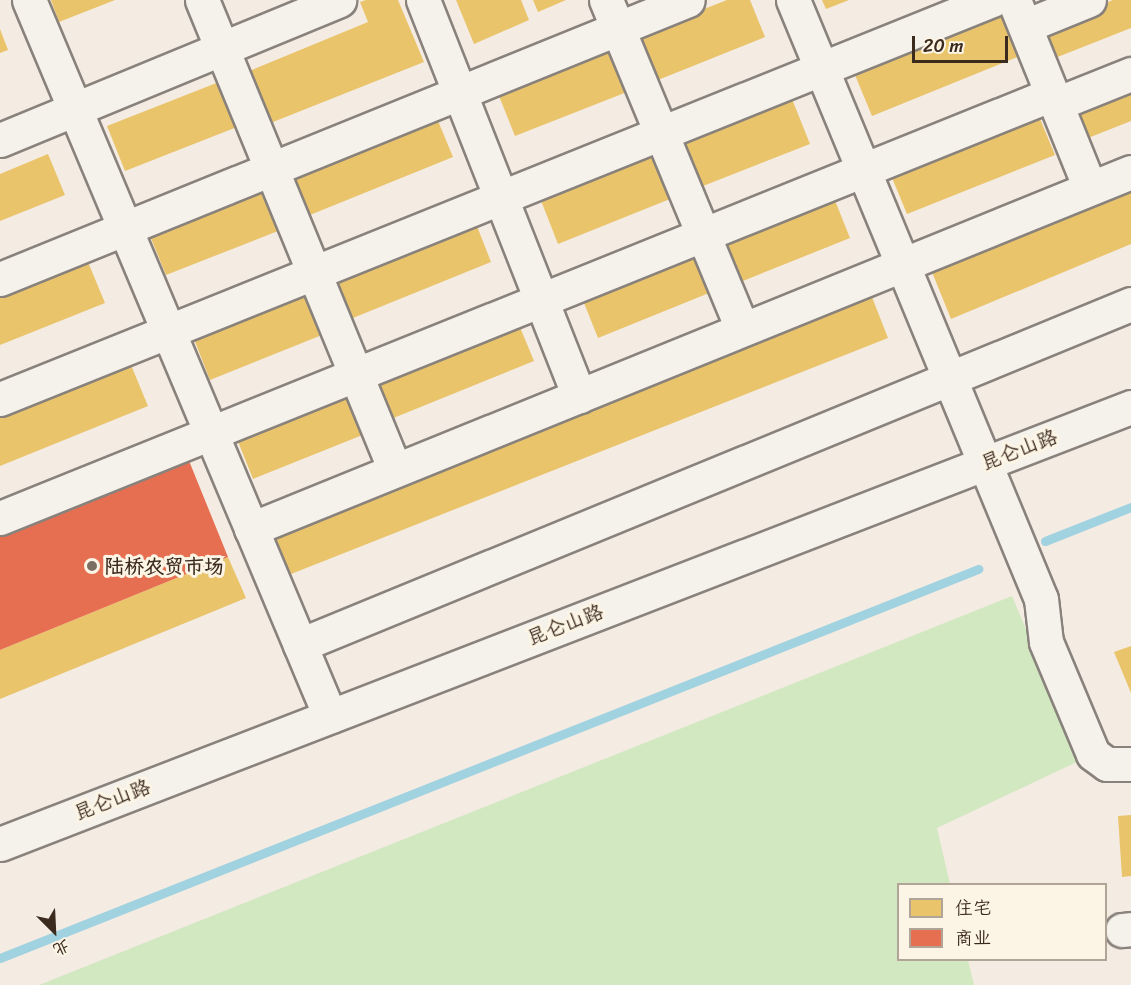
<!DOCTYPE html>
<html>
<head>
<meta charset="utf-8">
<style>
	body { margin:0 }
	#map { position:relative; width:1131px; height:985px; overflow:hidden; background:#f4ebe3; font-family:Sriracha,"LXGW WenKai TC",sans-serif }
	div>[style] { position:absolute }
	.green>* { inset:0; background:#d2e8c1 }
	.homes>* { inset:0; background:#e9c46a }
	.shops>* { inset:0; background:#e76f51 }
	.stream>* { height:9px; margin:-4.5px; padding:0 4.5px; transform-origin:4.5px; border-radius:4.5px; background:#a1d2e0 }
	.roads { filter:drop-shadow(2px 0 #89827c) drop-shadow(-2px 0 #89827c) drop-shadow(0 2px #89827c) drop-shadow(0 -2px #89827c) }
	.minor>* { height:33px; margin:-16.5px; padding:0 16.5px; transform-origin:16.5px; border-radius:16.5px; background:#f5f1eb }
	.dots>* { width:16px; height:16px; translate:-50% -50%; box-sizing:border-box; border:3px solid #fcf5e5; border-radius:50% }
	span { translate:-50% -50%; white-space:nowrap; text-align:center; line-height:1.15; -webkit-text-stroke:6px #fcf5e5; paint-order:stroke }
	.street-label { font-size:20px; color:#3b2a1e }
	.poi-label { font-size:20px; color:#3b2a1e; font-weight:700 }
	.left { translate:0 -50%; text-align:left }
	.legend { position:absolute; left:897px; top:883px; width:210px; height:78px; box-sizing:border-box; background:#fcf5e5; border:2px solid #afa495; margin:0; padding:8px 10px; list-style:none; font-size:18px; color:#3b2a1e }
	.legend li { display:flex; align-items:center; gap:12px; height:30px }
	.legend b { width:30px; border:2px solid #afa495 }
	.north { position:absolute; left:24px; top:901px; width:60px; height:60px; -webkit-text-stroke:4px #fcf5e5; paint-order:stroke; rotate:156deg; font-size:16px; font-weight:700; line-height:24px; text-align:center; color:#3b2a1e }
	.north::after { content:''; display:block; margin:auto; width:21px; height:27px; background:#3b2a1e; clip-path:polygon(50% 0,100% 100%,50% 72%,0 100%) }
	.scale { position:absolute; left:912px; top:36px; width:96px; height:27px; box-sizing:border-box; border:3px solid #3b2a1e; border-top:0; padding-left:8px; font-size:18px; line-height:21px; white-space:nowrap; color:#3b2a1e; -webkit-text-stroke:4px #fcf5e5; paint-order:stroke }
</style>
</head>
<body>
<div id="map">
	<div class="green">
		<div style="clip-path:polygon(1012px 596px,1081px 760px,937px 828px,950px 884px,898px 884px,898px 960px,968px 960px,974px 985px,39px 985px)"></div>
	</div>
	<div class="homes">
		<div style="clip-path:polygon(51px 0,115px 0,59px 22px)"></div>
		<div style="clip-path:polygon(366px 0,398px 0,424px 62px,268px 124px,247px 72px,368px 22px,360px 2px)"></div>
		<div style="clip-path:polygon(456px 0,521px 0,529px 20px,474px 44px)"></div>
		<div style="clip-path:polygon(533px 0,566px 0,538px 12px)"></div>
		<div style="clip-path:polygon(727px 0,750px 0,765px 37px,653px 82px,635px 36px)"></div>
		<div style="clip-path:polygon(822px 0,849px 0,826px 9px)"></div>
		<div style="clip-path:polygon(1113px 0,1131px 0,1131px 28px,1055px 58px,1043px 28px)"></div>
		<div style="clip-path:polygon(1003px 15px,1020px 56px,872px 116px,855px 75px)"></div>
		<div style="clip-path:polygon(0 29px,8px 50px,0 53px)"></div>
		<div style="clip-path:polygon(609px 46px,627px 92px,515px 136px,497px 91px)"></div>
		<div style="clip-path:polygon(219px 82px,237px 127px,125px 171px,107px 126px)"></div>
		<div style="clip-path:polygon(1131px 86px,1131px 121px,1088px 138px,1076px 108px)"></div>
		<div style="clip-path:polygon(792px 99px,810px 144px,698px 188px,680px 143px)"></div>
		<div style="clip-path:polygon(1038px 114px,1055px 155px,907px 214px,890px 173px)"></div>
		<div style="clip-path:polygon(436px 116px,453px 157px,305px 217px,288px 176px)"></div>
		<div style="clip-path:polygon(48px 154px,65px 195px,0 221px,0 174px)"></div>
		<div style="clip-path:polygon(652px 154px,670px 199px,558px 244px,540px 198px)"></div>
		<div style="clip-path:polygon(260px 186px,278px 231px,166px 275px,148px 231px)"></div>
		<div style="clip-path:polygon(1131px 190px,1131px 244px,951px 319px,932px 272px)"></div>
		<div style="clip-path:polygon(832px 193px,850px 238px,738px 283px,721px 238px)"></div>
		<div style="clip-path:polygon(475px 221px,491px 262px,343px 322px,327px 281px)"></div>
		<div style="clip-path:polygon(692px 248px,709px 293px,598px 338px,580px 293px)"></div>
		<div style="clip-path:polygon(88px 262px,105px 303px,0 345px,0 297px)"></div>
		<div style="clip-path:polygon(304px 290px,322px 335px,210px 380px,192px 334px)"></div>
		<div style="clip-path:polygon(870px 292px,888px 338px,286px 576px,267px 530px)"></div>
		<div style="clip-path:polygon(517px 320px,534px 361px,386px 421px,370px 380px)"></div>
		<div style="clip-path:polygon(131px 365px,148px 406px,0 466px,0 418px)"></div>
		<div style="clip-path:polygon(347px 389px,365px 434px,253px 479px,235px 434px)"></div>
		<div style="clip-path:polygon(228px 557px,246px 598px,0 699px,0 650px)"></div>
		<div style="clip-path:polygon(1131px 646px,1131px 693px,1114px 652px)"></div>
		<div style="clip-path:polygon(1131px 815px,1131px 876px,1122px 877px,1118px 816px)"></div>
	</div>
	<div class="shops">
		<div style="clip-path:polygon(183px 446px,228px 557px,0 650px,0 521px)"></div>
	</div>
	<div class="stream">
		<div style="left:1045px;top:541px;width:92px;rotate:-21.6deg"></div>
		<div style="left:0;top:958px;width:1053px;rotate:-21.69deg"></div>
	</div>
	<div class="roads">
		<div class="minor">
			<div style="left:29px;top:0;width:777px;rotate:67.2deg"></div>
			<div style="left:202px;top:0;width:508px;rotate:67.68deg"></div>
			<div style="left:423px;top:0;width:426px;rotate:68.5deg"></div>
			<div style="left:606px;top:0;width:356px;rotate:67.5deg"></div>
			<div style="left:793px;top:0;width:648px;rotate:67.51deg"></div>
			<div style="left:1041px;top:599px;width:43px;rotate:83.4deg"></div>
			<div style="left:1046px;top:642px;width:121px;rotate:67.2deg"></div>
			<div style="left:1093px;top:754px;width:17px;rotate:36deg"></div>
			<div style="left:1107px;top:764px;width:24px"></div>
			<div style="left:1014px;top:0;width:203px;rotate:68deg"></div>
			<div style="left:1025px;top:26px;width:69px;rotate:-22.1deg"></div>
			<div style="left:1056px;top:104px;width:81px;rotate:-21.8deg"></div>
			<div style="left:0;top:140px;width:367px;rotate:-22.4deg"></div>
			<div style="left:0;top:279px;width:742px;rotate:-22.07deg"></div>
			<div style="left:0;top:399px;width:1069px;rotate:-21.91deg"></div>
			<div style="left:0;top:518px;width:1134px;rotate:-21.95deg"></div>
			<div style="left:251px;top:529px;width:950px;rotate:-22.08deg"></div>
			<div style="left:300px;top:645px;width:898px;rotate:-22.31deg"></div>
			<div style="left:0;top:844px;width:1212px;rotate:-21.13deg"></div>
			<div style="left:1122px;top:930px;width:9px;rotate:-6deg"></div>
		</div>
	</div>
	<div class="dots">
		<div style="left:92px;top:566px;background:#7c6e63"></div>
	</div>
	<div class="street-label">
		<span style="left:1019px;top:450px;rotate:-21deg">昆仑山路</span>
		<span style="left:565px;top:625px;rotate:-21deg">昆仑山路</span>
		<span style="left:112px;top:800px;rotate:-21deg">昆仑山路</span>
	</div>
	<div class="poi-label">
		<span class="left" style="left:104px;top:566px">陆桥农贸市场</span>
	</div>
	<ul class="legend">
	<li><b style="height:16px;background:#e9c46a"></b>住宅</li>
	<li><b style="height:16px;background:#e76f51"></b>商业</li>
	</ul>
	<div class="north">北</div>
	<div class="scale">20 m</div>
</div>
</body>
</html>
